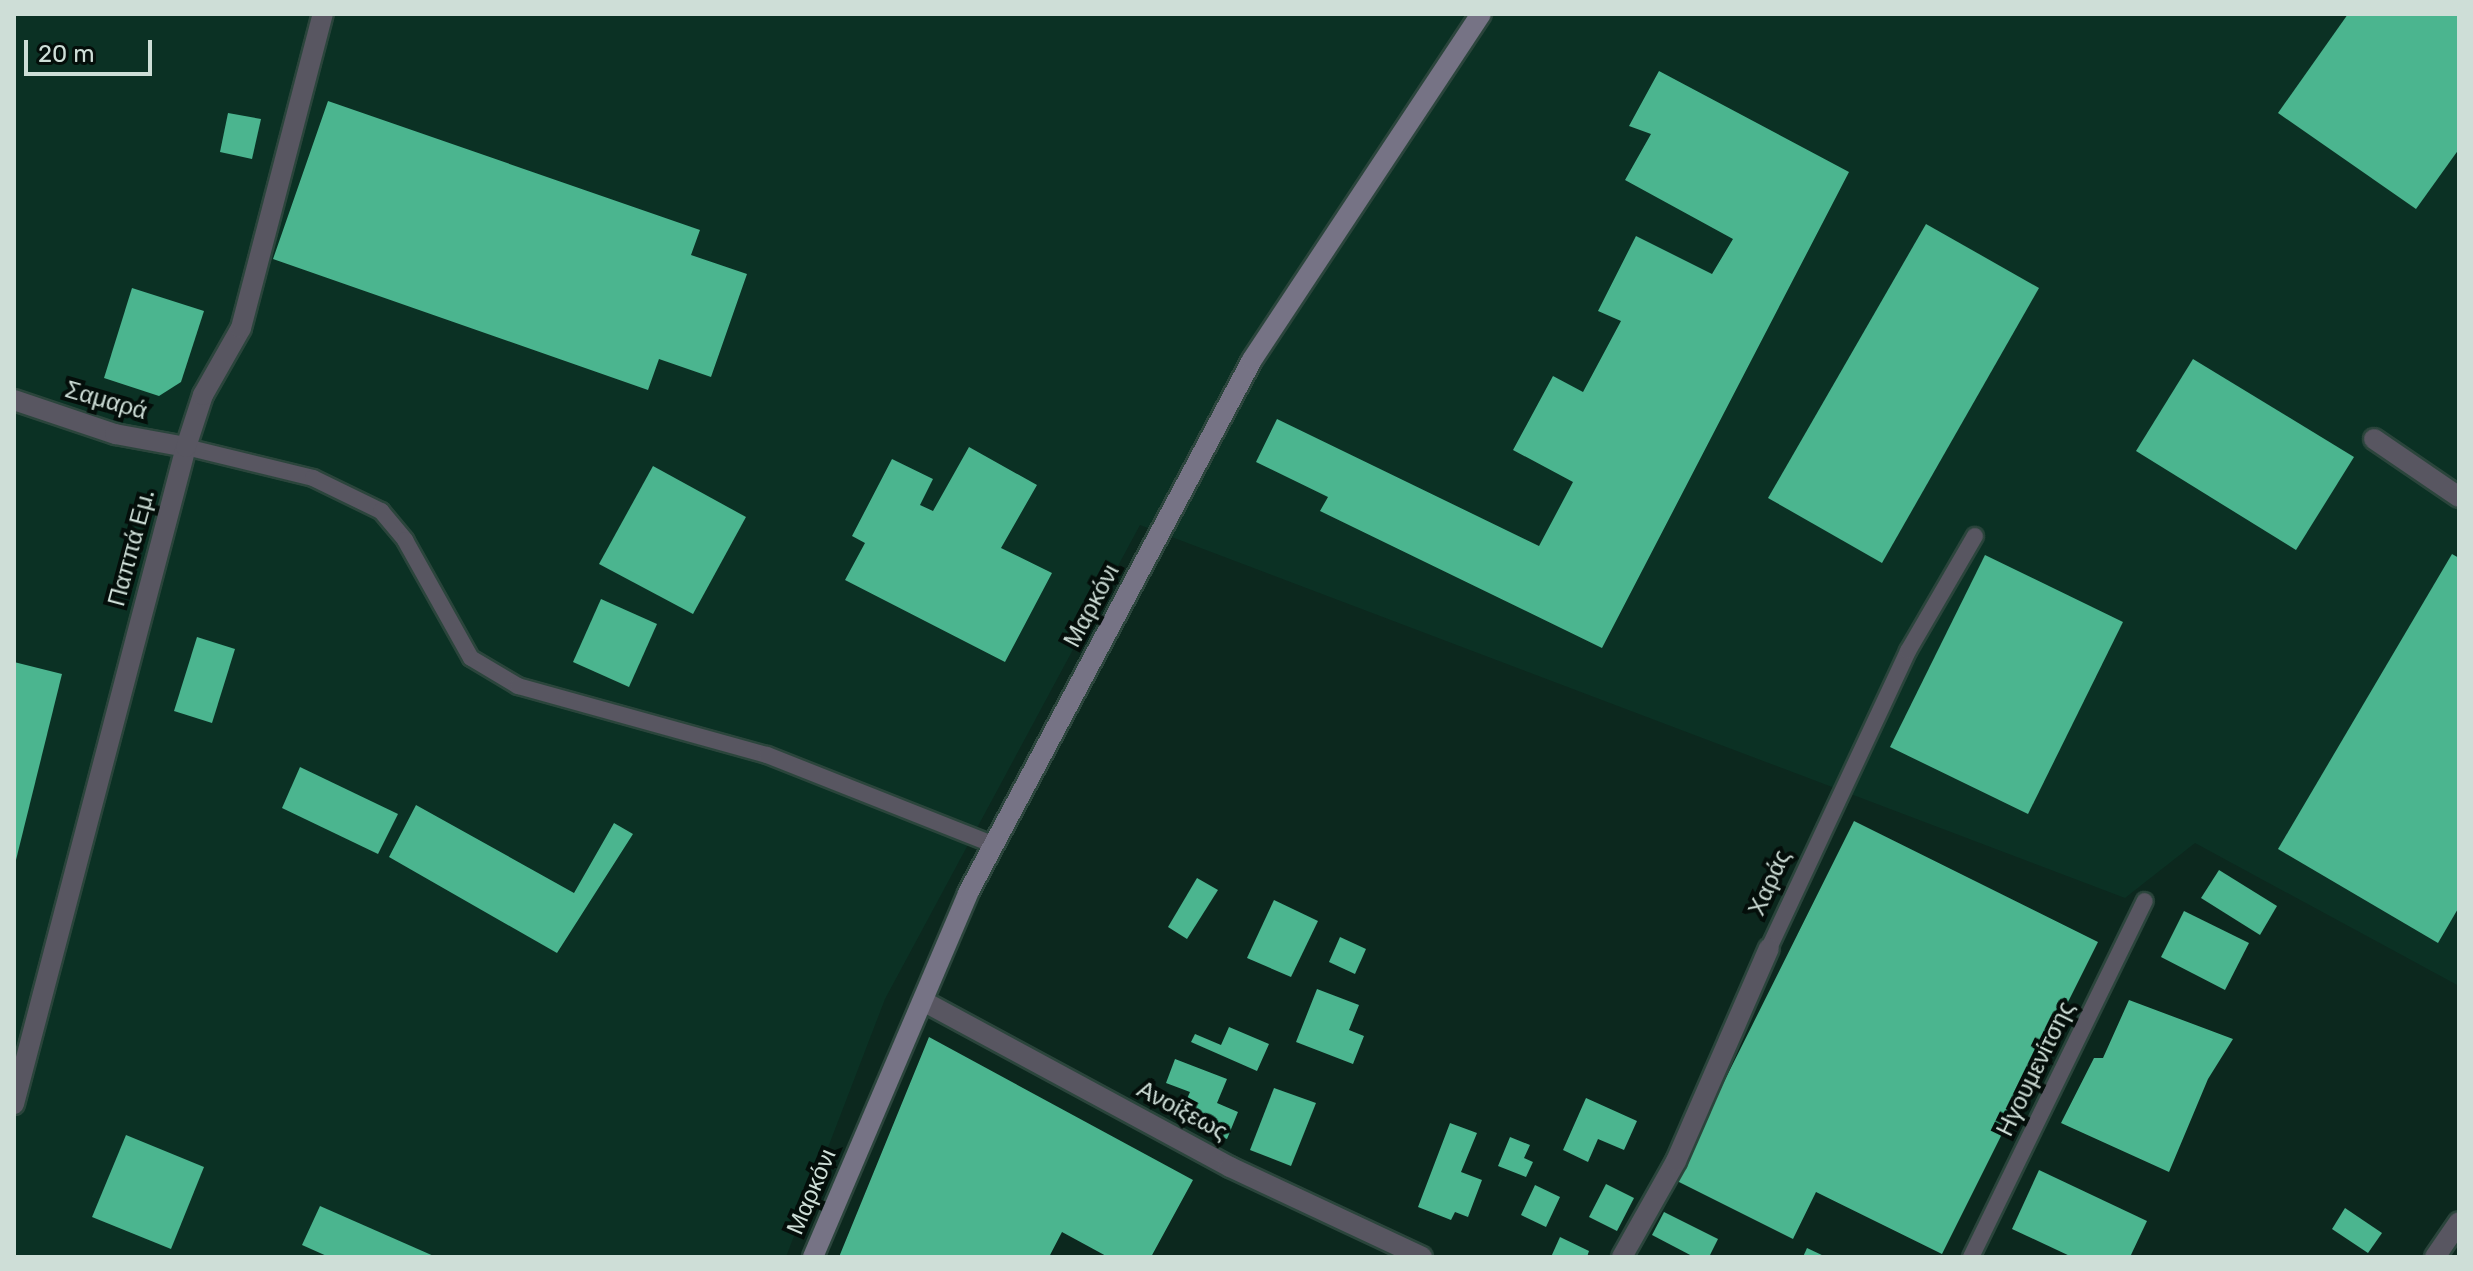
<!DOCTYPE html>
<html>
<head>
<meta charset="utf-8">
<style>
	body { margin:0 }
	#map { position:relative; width:2473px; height:1271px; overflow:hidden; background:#0c281e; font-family:Rubik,sans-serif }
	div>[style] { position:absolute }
	.built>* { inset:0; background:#0b3124 }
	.building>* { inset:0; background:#4bb58f }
	.roads { filter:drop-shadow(2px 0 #2b453c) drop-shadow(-2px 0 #2b453c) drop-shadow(0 2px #2b453c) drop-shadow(0 -2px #2b453c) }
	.lane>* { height:16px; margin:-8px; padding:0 8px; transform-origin:8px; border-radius:8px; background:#585661 }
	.street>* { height:20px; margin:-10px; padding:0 10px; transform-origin:10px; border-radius:10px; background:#585661 }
	.secondary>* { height:20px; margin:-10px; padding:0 10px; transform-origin:10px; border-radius:10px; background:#767385 }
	span { translate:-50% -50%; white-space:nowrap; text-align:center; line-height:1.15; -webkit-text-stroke:8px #040e0a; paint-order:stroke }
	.street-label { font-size:24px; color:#ceded7 }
	.frame { position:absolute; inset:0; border:16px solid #ceded7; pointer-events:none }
	.scale { position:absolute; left:24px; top:40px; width:128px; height:36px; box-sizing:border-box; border:4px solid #ceded7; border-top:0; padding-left:10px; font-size:24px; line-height:28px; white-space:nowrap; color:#ceded7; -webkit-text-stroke:6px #040e0a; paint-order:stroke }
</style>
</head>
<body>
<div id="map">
	<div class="built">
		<div style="clip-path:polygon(14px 14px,2459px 14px,2459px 986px,2195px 843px,2125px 898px,1140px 525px,885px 999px,786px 1257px,14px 1257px)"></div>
	</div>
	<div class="building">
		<div style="clip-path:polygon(2348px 14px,2459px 14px,2459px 149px,2416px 209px,2278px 113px)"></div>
		<div style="clip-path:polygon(1659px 71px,1849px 172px,1602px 648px,1320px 511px,1328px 497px,1256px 462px,1277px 419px,1539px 546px,1573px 482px,1513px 450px,1553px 376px,1583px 392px,1621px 321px,1598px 311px,1636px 236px,1712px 274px,1733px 239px,1625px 180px,1651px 134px,1629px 126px)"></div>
		<div style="clip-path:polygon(328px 101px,700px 230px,691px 255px,747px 274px,711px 377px,659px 359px,648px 390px,273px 259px)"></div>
		<div style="clip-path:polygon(228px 113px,261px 119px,252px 159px,220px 152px)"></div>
		<div style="clip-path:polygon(1926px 224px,2039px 288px,1882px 563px,1768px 498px)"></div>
		<div style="clip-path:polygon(132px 288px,204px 311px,181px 382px,159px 396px,104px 378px)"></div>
		<div style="clip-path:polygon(2193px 359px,2354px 457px,2296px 550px,2136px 451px)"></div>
		<div style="clip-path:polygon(969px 447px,1037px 485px,1001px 548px,1052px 573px,1005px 662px,845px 580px,865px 543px,852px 536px,892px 459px,933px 479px,920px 505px,933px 511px)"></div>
		<div style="clip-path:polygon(653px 466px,746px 517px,693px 614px,599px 564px)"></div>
		<div style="clip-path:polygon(2452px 554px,2459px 558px,2459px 907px,2438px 943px,2278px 849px)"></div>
		<div style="clip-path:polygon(1985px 555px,2123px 622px,2028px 814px,1890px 747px)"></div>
		<div style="clip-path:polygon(601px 599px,657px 624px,629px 687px,573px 662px)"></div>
		<div style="clip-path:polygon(197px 637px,235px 649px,212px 723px,174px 711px)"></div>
		<div style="clip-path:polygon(14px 662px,62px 674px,15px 864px,14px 864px)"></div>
		<div style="clip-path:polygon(300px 767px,398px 814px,378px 854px,282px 808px)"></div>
		<div style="clip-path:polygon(416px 805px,574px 893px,614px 823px,633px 834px,557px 953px,389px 857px)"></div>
		<div style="clip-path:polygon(1854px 821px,2098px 942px,1942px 1254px,1816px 1192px,1793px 1239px,1675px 1180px)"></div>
		<div style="clip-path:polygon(2219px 870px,2277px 906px,2260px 935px,2201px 898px)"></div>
		<div style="clip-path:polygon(1197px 878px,1218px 890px,1187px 939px,1168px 927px)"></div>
		<div style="clip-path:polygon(1274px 900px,1318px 921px,1291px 977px,1247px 958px)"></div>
		<div style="clip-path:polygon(2184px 911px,2249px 943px,2225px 990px,2161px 957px)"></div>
		<div style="clip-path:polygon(1340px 937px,1366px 949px,1355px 974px,1329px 962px)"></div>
		<div style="clip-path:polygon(1317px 989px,1359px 1005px,1349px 1030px,1364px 1036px,1353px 1064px,1296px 1042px)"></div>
		<div style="clip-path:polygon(2129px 1000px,2233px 1039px,2208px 1079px,2169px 1172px,2061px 1123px,2094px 1058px,2103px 1058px)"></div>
		<div style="clip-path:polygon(1229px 1027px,1269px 1044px,1257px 1071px,1191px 1042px,1195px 1034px,1221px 1045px)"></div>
		<div style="clip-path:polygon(929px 1037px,1193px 1180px,1151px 1257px,1108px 1257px,1062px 1232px,1049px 1257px,839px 1257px)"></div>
		<div style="clip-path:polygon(1175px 1059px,1227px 1079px,1217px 1103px,1238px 1112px,1227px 1139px,1178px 1119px,1190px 1092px,1166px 1083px)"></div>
		<div style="clip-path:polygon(1274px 1088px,1316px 1103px,1291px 1166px,1250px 1150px)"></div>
		<div style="clip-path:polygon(1586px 1098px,1637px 1121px,1624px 1150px,1598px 1139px,1588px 1162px,1563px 1150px)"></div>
		<div style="clip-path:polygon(1450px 1123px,1477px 1133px,1461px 1172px,1482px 1180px,1468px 1217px,1455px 1212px,1451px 1220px,1418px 1207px)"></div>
		<div style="clip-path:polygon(126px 1135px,204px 1167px,171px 1249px,92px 1217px)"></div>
		<div style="clip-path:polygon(1510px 1137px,1530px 1145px,1524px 1158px,1533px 1162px,1526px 1177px,1498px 1166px)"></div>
		<div style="clip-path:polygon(2039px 1170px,2147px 1221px,2130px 1257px,2072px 1257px,2012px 1229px)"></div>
		<div style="clip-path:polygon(1606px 1184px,1634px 1198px,1617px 1231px,1589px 1217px)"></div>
		<div style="clip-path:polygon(1535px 1185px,1560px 1197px,1546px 1227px,1521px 1215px)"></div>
		<div style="clip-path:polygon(320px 1206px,436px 1257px,329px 1257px,302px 1245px)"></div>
		<div style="clip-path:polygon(2345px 1208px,2382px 1233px,2368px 1253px,2332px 1229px)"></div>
		<div style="clip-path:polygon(1664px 1212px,1718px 1239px,1709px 1257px,1694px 1257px,1652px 1235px)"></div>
		<div style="clip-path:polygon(1560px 1237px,1589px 1251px,1587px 1257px,1551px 1257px)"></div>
		<div style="clip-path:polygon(1807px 1248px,1826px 1257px,1803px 1257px)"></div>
	</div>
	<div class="roads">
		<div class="lane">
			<div style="left:186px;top:447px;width:131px;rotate:13.7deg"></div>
			<div style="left:313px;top:478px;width:76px;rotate:25.9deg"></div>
			<div style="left:381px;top:511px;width:38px;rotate:50deg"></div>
			<div style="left:405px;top:540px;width:135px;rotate:60.8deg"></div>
			<div style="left:471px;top:658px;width:55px;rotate:30.8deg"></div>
			<div style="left:518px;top:686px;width:258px;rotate:15.5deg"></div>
			<div style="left:767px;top:755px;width:244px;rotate:21.6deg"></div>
			<div style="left:1769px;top:948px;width:328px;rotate:-64.9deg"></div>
			<div style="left:1908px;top:651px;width:133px;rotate:-59.8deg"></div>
			<div style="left:1971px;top:1257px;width:396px;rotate:-64deg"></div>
		</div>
		<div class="street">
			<div style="left:14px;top:400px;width:107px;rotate:18.6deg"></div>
			<div style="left:115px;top:434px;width:72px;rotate:10.4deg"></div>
			<div style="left:2374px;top:439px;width:103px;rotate:34.3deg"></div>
			<div style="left:923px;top:1001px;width:349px;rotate:28.4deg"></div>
			<div style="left:1230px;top:1167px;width:212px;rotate:25.1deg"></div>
			<div style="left:14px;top:1104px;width:679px;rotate:-75.33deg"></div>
			<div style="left:186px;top:447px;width:55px;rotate:-71.9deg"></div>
			<div style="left:203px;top:395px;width:77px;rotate:-60.4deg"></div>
			<div style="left:241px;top:328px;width:325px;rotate:-75.4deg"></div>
			<div style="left:1622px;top:1257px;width:110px;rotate:-60.6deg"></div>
			<div style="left:1676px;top:1161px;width:232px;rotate:-66.4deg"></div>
			<div style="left:2435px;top:1257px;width:42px;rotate:-55.6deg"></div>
		</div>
		<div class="secondary">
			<div style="left:813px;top:1257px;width:396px;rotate:-66.9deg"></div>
			<div style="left:968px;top:893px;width:604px;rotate:-61.95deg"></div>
			<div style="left:1252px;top:360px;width:415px;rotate:-56.5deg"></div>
		</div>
	</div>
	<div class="street-label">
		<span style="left:106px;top:401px;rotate:16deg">Σαμαρά</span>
		<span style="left:132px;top:548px;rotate:-75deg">Παππά Εμ.</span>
		<span style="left:1092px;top:606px;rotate:-62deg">Μαρκόνι</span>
		<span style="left:1770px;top:883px;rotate:-66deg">Χαράς</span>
		<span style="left:2036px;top:1069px;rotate:-64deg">Ηγουμενίτσης</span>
		<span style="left:1182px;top:1111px;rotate:28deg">Ανοίξεως</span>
		<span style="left:812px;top:1192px;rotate:-67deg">Μαρκόνι</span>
	</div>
	<div class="frame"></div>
	<div class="scale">20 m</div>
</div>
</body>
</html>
